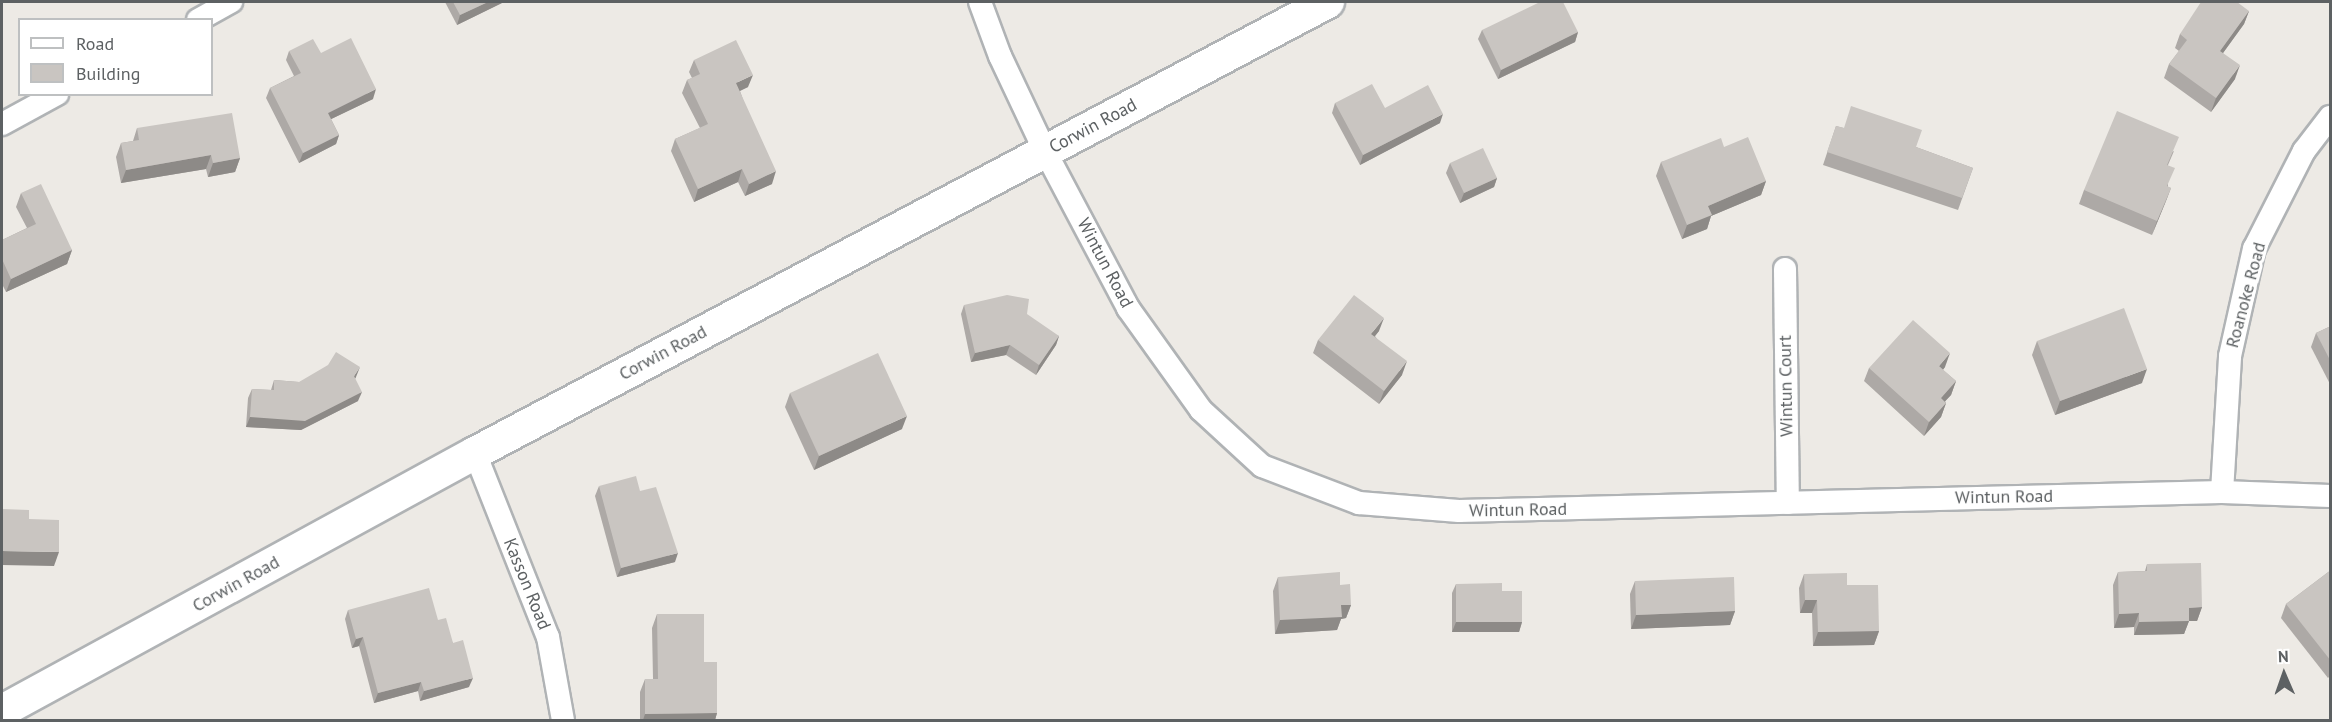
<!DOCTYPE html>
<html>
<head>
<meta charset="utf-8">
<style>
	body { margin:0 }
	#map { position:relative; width:2332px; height:722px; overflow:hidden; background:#edeae5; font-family:"PT Sans",sans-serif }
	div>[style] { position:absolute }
	.roads { filter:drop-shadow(2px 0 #b0b3b5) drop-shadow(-2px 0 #b0b3b5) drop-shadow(0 2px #b0b3b5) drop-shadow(0 -2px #b0b3b5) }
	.street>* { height:22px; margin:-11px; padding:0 11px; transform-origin:11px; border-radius:11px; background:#fff }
	.secondary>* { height:32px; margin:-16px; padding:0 16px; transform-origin:16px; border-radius:16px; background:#fff }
	.wall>* { inset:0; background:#ada9a6 }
	.shaded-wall>* { inset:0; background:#8d8a87 }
	.building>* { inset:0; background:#c9c5c1 }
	span { translate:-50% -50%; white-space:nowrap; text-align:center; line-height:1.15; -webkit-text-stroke:6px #fff; paint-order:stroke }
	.street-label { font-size:18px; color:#5d6163 }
	.frame { position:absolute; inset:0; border:3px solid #5d6163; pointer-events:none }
	.legend { position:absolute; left:18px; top:18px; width:195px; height:78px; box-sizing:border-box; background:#fff; border:2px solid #bec0c1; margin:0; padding:8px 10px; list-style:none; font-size:18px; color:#5d6163 }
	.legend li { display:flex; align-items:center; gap:12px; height:30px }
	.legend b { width:30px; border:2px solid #bec0c1 }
	.north { position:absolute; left:2254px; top:644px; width:60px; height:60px; -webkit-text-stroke:4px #fff; paint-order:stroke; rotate:358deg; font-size:16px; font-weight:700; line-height:24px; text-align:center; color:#5d6163 }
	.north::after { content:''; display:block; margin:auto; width:21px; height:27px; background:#5d6163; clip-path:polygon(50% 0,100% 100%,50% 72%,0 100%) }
</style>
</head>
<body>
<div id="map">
	<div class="roads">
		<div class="street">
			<div style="left:980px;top:2px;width:58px;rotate:69.7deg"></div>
			<div style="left:1000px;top:56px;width:105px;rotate:64.7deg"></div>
			<div style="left:1045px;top:151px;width:178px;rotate:62.1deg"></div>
			<div style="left:1128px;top:308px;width:125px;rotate:54.4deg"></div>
			<div style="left:1201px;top:410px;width:83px;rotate:42.6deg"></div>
			<div style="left:1262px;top:466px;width:104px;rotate:20.9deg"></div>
			<div style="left:1359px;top:503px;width:100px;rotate:4.6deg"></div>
			<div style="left:1459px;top:511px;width:763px;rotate:-1.43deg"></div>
			<div style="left:2222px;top:492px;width:108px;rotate:2.1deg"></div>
			<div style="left:198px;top:20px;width:38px;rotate:-29deg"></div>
			<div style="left:2px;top:124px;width:63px;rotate:-28.6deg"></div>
			<div style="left:1785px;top:269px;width:234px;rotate:89.3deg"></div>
			<div style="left:475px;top:453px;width:198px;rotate:68.4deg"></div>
			<div style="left:548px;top:637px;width:84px;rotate:79.8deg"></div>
			<div style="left:2222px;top:492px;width:136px;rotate:-86.6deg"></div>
			<div style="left:2230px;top:356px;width:110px;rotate:-77.4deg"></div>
			<div style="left:2254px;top:249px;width:110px;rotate:-63deg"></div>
			<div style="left:2304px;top:151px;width:43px;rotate:-52.6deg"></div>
		</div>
		<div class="secondary">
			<div style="left:2px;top:711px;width:539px;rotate:-28.61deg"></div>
			<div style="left:475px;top:453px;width:965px;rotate:-27.87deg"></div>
		</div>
	</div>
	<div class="wall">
		<div style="clip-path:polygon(445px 2px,504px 2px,457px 25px)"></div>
		<div style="clip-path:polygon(2249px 11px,2244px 24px,2223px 53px,2235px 79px,2211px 112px,2164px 78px,2169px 64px,2179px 51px,2175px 48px,2180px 34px)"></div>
		<div style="clip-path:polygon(1482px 30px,1578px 32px,1575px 42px,1498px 79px,1478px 39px)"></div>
		<div style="clip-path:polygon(289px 51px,321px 53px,373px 99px,331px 119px,339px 135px,336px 144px,299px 163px,266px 98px,270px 88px,294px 76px,286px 60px)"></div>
		<div style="clip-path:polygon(694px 60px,748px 87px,740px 91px,772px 184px,745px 196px,738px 182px,694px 202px,671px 151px,675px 139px,700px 128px,682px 93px,687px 80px,692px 78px,689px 72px)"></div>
		<div style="clip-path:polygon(1335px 103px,1385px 108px,1440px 123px,1360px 165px,1332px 113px)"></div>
		<div style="clip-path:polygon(1836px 126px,1916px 147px,1973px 168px,1958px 210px,1823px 165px)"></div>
		<div style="clip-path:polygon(137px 128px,240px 158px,235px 172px,208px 177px,206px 169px,121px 183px,116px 157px,121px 143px,133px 141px)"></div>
		<div style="clip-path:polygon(1724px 147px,1766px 181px,1761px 195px,1711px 216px,1707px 229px,1682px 239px,1656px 176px,1661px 162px)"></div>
		<div style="clip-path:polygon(2174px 151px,2168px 165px,2168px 187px,2171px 188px,2152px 235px,2079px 204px,2084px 190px)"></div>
		<div style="clip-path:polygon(1450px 163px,1497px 178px,1494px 187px,1460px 203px,1446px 173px)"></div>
		<div style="clip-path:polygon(21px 193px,72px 250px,67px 264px,6px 292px,2px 284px,2px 240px,27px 228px,16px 207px)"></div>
		<div style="clip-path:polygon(964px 305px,1059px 336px,1056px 345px,1036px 375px,1006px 355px,971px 362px,961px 314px)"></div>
		<div style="clip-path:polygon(2331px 326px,2331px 386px,2311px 347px,2316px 333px)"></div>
		<div style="clip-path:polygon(1379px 331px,1375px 336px,1402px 375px,1379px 404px,1313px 353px,1318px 340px)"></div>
		<div style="clip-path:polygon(2037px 341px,2142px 383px,2055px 415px,2032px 355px)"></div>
		<div style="clip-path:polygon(1945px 367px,1943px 370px,1956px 381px,1951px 395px,1945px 401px,1946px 403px,1941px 417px,1924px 436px,1864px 381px,1869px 368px)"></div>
		<div style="clip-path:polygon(356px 377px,355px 379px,358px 401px,301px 430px,246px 427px,248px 398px,252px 389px,271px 390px,274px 380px,299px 382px)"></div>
		<div style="clip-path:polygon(790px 393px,902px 429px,814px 470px,785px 407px)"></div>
		<div style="clip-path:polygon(599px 486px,675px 562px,617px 577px,595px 496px)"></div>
		<div style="clip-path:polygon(2147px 564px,2202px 607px,2197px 621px,2189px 621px,2184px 634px,2134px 635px,2134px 627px,2114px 628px,2113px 585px,2118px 572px,2145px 571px)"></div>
		<div style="clip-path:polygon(2331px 570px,2331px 675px,2328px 678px,2281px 618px,2286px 604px)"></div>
		<div style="clip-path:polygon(1804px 574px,1847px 585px,1879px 631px,1874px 645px,1813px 646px,1812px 613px,1800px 613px,1799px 588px)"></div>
		<div style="clip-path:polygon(1278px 577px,1340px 585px,1351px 605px,1346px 618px,1341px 619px,1337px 630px,1275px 634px,1273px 591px)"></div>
		<div style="clip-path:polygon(1635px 581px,1735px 611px,1730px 625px,1631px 629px,1630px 594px)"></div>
		<div style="clip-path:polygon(1456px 584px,1502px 591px,1522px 622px,1519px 632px,1452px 632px,1452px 593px)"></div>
		<div style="clip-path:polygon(348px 610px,438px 620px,453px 643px,469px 687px,420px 701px,418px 691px,374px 703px,359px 646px,352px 648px,345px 619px)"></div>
		<div style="clip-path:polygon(657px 614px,704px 662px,717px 713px,715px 720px,640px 720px,640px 692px,645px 679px,653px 679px,652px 628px)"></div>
	</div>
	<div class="shaded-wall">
		<div style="clip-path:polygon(488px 2px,504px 2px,457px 25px,460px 15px)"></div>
		<div style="clip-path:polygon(2249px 11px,2244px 24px,2215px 64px,2220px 51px)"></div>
		<div style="clip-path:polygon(1578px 32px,1575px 42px,1498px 79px,1501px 70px)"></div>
		<div style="clip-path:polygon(2240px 65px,2235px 79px,2211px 112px,2216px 98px)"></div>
		<div style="clip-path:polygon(753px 75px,748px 87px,731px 95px,736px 83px)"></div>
		<div style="clip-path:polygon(376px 89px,373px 99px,325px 122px,328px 113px)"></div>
		<div style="clip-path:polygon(1443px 114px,1440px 123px,1360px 165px,1363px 155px)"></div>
		<div style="clip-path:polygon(339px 135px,336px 144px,299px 163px,303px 153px)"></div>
		<div style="clip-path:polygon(211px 155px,206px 169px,121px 183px,126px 170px)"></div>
		<div style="clip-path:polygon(240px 158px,235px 172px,208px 177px,213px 163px)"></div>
		<div style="clip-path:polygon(742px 169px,738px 182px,694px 202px,698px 189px)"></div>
		<div style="clip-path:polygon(776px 171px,772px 184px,745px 196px,749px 184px)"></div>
		<div style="clip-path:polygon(1497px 178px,1494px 187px,1460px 203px,1464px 193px)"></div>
		<div style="clip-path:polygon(1766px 181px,1761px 195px,1711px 216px,1707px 229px,1682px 239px,1687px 225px,1708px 206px)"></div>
		<div style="clip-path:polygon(2171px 188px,2166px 201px,2152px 235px,2157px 221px)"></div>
		<div style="clip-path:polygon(72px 250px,67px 264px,6px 292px,11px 279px)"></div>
		<div style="clip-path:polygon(1384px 318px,1379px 331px,1366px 347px,1371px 334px)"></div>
		<div style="clip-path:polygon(1059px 336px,1056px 345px,1036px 375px,1039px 365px)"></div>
		<div style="clip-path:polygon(1010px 345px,1006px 355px,971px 362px,975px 353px)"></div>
		<div style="clip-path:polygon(1950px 353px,1945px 367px,1934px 380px,1939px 366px)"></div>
		<div style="clip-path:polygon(1407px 361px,1402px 375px,1379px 404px,1384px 391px)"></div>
		<div style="clip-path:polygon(360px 367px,356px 377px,350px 386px,354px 376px)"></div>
		<div style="clip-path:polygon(2147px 369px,2142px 383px,2055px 415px,2060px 401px)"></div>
		<div style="clip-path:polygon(1956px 381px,1951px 395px,1936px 411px,1941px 398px)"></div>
		<div style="clip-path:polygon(362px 392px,358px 401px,301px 430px,246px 427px,250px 417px)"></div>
		<div style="clip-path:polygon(1946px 403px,1941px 417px,1924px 436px,1929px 422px)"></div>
		<div style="clip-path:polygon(907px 416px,902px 429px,814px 470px,819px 456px)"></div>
		<div style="clip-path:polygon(2px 551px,59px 552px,54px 566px,2px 565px)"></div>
		<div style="clip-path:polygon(678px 553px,675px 562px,617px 577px,621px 568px)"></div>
		<div style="clip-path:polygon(1805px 600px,1817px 600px,1812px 613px,1800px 613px)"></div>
		<div style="clip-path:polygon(1341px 605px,1351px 605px,1346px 618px,1341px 619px,1337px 630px,1275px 634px,1280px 620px)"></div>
		<div style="clip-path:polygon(2202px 607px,2197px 621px,2189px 621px,2184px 634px,2134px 635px,2139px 622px,2189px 608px)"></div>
		<div style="clip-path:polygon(1735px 611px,1730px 625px,1631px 629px,1636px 615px)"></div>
		<div style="clip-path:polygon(2139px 613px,2134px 627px,2114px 628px,2119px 614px)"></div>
		<div style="clip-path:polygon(1456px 622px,1522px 622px,1519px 632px,1452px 632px)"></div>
		<div style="clip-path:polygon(1879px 631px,1874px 645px,1813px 646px,1818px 632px)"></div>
		<div style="clip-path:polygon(363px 637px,359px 646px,352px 648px,356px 639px)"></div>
		<div style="clip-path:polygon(473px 678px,469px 687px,420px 701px,424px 691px)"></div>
		<div style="clip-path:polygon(421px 682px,418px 691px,374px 703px,378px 693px)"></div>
		<div style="clip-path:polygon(717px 713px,715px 720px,643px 720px,645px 714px)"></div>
	</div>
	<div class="building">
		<div style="clip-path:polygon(453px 2px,488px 2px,460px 15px)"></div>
		<div style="clip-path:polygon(1540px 2px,1563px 2px,1578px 32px,1501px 70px,1482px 30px)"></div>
		<div style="clip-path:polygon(2201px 2px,2237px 2px,2249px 11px,2220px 51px,2240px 65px,2216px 98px,2169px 64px,2187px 40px,2180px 34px)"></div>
		<div style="clip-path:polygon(351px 38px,376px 89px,328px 113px,339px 135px,303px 153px,270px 88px,301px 73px,289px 51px,313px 39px,321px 53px)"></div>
		<div style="clip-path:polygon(736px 40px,753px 75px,736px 83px,776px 171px,749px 184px,742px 169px,698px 189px,675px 139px,708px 124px,687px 80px,700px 74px,694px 60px)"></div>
		<div style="clip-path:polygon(1372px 84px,1385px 108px,1428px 85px,1443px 114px,1363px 155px,1335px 103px)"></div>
		<div style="clip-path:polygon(1851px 106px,1922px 130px,1916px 147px,1973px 168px,1962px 198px,1827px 152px,1836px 126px,1844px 128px)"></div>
		<div style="clip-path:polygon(2117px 111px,2179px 137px,2167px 165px,2175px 168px,2167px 186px,2171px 188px,2157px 221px,2084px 190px)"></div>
		<div style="clip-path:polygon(232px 113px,240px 158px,213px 163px,211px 155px,126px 170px,121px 143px,139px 140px,137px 128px)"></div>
		<div style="clip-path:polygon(1748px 137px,1766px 181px,1708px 206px,1712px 215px,1687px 225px,1661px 162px,1721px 138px,1724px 147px)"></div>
		<div style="clip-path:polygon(1483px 148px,1497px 178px,1464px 193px,1450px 163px)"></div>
		<div style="clip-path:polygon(41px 184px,72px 250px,11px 279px,2px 259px,2px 240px,36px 224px,21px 193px)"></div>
		<div style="clip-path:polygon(1007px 295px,1029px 299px,1027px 314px,1059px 336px,1039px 365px,1010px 345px,975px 353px,964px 305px)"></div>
		<div style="clip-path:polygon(1354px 295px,1384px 318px,1371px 334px,1407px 361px,1384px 391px,1318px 340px)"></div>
		<div style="clip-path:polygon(2124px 308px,2147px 369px,2060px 401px,2037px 341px)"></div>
		<div style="clip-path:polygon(1913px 320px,1950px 353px,1939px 366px,1956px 381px,1941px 398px,1946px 403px,1929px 422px,1869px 368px)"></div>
		<div style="clip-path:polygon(2331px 326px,2331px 362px,2316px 333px)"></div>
		<div style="clip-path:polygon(336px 352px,360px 367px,354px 376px,362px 392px,305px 421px,250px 417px,252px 389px,274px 390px,274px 380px,299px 382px,328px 365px)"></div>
		<div style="clip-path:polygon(878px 353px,907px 416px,819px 456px,790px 393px)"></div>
		<div style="clip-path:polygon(636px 476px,640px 491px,656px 487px,678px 553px,621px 568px,599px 486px)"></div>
		<div style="clip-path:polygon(2px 509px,29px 510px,29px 519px,59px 520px,59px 552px,2px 551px)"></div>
		<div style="clip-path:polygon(2201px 563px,2202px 607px,2189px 608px,2189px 621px,2139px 622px,2139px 613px,2119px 614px,2118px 572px,2147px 571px,2147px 564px)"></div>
		<div style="clip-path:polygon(2331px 570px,2331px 661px,2286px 604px)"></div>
		<div style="clip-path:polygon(1340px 572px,1340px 585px,1350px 584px,1351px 605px,1341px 605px,1342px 617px,1280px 620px,1278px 577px)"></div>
		<div style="clip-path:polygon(1847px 573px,1847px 585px,1878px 585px,1879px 631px,1818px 632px,1817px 600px,1805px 600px,1804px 574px)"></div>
		<div style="clip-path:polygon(1734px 577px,1735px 611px,1636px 615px,1635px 581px)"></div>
		<div style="clip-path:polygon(1502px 583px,1502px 591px,1522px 591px,1522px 622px,1456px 622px,1456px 584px)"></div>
		<div style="clip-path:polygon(429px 588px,438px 620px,446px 618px,453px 643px,463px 640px,473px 678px,424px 691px,421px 682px,378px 693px,363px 637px,356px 639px,348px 610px)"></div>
		<div style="clip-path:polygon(657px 614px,704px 614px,704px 662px,717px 662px,717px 713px,645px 714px,645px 679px,658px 679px)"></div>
	</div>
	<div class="street-label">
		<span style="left:1093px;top:126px;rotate:-28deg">Corwin Road</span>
		<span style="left:1105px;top:263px;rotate:62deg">Wintun Road</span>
		<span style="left:2246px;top:295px;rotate:-75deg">Roanoke Road</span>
		<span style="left:663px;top:353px;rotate:-28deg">Corwin Road</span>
		<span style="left:1786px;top:386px;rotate:-91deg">Wintun Court</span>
		<span style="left:2004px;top:497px;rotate:-1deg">Wintun Road</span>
		<span style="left:1518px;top:510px;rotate:-1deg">Wintun Road</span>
		<span style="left:236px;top:584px;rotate:-29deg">Corwin Road</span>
		<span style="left:527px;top:584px;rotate:68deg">Kasson Road</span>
	</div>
	<div class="frame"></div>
	<ul class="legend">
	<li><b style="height:8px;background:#fff"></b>Road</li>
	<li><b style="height:16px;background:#c9c5c1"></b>Building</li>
	</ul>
	<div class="north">N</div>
</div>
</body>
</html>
